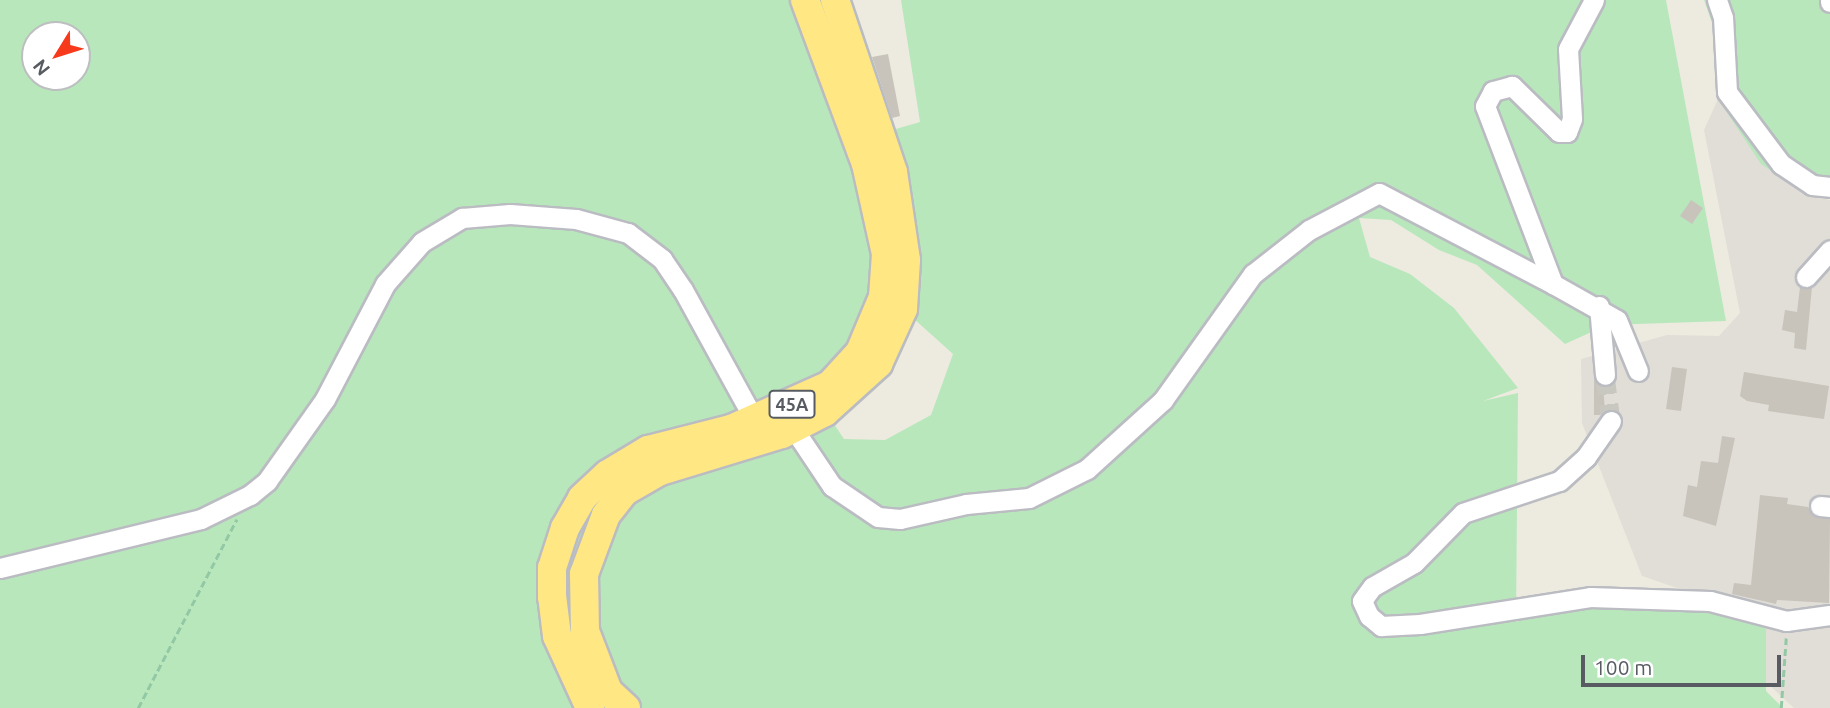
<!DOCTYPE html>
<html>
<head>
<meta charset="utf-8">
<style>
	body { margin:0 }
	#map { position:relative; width:1830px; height:708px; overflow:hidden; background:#edebdf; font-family:Ubuntu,sans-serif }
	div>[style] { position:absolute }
	.industrial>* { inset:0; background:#e0ded7 }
	.green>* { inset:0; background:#b8e7bc }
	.building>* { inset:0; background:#c8c4bc }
	.minor-tunnel>* { height:19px; margin-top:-9.5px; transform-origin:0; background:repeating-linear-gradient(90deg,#c8c7c0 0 19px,transparent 0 29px) }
	.path>* { height:2.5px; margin-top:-1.25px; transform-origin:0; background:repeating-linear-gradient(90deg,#92c8a4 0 7px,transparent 0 10.5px) }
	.roads { filter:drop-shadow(2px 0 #babcc2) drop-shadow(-2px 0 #babcc2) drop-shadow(0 2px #babcc2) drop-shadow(0 -2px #babcc2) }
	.minor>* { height:19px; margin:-9.5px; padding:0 9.5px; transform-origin:9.5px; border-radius:9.5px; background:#fff }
	.highway>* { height:28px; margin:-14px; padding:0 14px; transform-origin:14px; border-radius:14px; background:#ffe884 }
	span { translate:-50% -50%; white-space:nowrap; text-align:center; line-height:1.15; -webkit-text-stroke:7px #fff; paint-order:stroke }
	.shield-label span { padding:2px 5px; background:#fff; border:2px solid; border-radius:5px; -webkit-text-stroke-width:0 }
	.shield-label { font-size:18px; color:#585c62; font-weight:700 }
	.north { position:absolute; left:21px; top:21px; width:70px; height:70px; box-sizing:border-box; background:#fff; border:2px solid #bcbec0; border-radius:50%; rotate:232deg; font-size:19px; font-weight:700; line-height:28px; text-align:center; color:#585c62 }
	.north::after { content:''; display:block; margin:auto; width:24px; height:32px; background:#f73a1b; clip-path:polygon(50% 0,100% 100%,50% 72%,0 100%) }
	.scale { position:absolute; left:1581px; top:655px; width:200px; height:32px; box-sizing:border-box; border:4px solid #585c62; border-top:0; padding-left:9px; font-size:21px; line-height:24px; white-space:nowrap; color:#585c62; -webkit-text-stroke:5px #fff; paint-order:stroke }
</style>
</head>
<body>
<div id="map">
	<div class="industrial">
		<div style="clip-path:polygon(1718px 99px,1762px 164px,1804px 194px,1830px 200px,1830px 708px,1794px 708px,1766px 682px,1763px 617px,1642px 576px,1582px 423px,1581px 359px,1667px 335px,1719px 336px,1740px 313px,1704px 130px)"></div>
	</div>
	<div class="green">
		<div style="clip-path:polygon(evenodd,0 0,835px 0,882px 133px,920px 122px,901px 0,1666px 0,1726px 321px,1607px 325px,1565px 344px,1477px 265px,1439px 250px,1391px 220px,1359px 218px,1370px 257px,1410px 274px,1454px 308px,1518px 388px,1483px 401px,1518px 393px,1516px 622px,1590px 597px,1766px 621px,1766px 691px,1783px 708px,0 708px,0 0,35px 35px,77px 35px,77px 77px,35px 77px,35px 35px,0 0,903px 309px,953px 354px,931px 415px,885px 440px,844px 439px,824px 409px,903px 309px)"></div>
		<div style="clip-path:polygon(1704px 0,1830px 0,1830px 199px,1804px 194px,1761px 164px,1718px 99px,1716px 34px)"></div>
	</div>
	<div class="building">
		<div style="clip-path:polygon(888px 54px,900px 116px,892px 118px,872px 57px)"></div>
		<div style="clip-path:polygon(1691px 200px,1703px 208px,1692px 224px,1680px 216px)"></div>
		<div style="clip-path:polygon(1800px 287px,1812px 287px,1806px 350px,1794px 348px,1795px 333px,1782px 330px,1785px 310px,1797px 312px)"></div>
		<div style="clip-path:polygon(1672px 367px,1687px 369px,1681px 411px,1666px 409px)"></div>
		<div style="clip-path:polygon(1744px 372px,1829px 386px,1824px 419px,1768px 411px,1769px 405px,1747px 401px,1740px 396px)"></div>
		<div style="clip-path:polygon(1594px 379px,1603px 387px,1605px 410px,1600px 415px,1594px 415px)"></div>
		<div style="clip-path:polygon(1722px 436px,1735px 438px,1716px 526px,1683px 516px,1688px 485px,1697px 487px,1701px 461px,1718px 463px)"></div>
		<div style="clip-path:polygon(1760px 495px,1788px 498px,1787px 504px,1808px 507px,1813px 516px,1830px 519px,1829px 603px,1777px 600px,1776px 604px,1732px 594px,1734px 583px,1751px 585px)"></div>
	</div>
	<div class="minor-tunnel">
		<div style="left:1605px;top:375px;width:46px;rotate:82.6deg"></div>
	</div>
	<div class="path">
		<div style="left:138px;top:708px;width:213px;rotate:-62.4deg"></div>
		<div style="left:1781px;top:708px;width:70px;rotate:-85.9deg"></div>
	</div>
	<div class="roads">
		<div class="minor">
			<div style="left:1594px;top:0;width:55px;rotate:118deg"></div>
			<div style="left:1568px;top:49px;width:70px;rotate:86.7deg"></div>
			<div style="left:1572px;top:119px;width:14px;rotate:111deg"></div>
			<div style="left:1567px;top:132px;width:8px;rotate:180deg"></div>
			<div style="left:1559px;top:132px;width:66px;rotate:-135.6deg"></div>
			<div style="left:1512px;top:86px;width:20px;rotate:165deg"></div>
			<div style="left:1493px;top:91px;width:17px;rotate:118deg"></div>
			<div style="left:1485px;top:106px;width:191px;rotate:69.1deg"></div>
			<div style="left:1553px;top:284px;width:73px;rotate:29.4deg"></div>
			<div style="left:1617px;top:320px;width:55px;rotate:67.6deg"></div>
			<div style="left:1717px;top:0;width:18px;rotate:71deg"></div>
			<div style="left:1723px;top:17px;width:75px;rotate:86.9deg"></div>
			<div style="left:1727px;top:92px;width:90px;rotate:53.1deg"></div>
			<div style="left:1781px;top:164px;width:37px;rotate:34deg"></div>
			<div style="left:1812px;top:185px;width:18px;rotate:6deg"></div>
			<div style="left:1830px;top:0;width:2px;rotate:90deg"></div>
			<div style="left:1806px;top:277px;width:36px;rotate:-48deg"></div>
			<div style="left:1599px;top:306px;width:69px;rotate:85deg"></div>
			<div style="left:1611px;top:421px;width:44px;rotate:124.8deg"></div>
			<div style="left:1586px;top:457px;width:36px;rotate:138deg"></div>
			<div style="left:1559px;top:481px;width:101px;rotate:161.6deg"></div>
			<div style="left:1463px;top:513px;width:70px;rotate:134.4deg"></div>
			<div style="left:1414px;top:563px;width:48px;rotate:150.3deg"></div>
			<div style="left:1372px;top:587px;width:17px;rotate:126deg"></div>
			<div style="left:1362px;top:601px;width:17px;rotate:65deg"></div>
			<div style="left:1369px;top:616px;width:16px;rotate:40deg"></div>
			<div style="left:1381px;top:626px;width:39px;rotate:-3deg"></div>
			<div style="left:1420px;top:624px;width:172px;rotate:-9deg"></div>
			<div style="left:1590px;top:597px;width:120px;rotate:1.9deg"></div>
			<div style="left:1710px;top:601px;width:79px;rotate:14.7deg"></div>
			<div style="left:1786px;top:621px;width:44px;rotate:-7.8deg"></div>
			<div style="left:793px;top:428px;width:70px;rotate:56.1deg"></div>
			<div style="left:832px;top:486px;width:55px;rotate:34deg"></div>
			<div style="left:878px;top:517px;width:22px;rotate:5deg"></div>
			<div style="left:900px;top:519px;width:68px;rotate:-12.8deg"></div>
			<div style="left:966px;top:504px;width:63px;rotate:-5.4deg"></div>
			<div style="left:1029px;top:498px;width:65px;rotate:-26.6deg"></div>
			<div style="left:1087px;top:469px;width:103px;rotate:-42.2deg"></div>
			<div style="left:1163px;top:400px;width:155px;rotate:-54.5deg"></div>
			<div style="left:1253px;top:274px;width:71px;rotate:-38.2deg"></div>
			<div style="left:1309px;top:230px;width:79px;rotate:-27.9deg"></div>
			<div style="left:1379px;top:193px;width:196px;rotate:27.6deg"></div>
			<div style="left:1820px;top:506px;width:10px;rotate:6deg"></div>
			<div style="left:0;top:568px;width:207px;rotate:-13.7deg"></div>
			<div style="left:201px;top:519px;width:55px;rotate:-26.1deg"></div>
			<div style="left:250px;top:495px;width:22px;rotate:-39deg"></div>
			<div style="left:267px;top:481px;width:100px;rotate:-54.7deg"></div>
			<div style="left:325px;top:399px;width:130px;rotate:-62.4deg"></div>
			<div style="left:385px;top:284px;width:56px;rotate:-48.6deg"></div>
			<div style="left:422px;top:242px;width:47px;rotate:-31deg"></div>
			<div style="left:462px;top:218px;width:48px;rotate:-4.8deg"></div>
			<div style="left:510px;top:214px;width:66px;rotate:4.3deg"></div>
			<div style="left:576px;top:219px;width:54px;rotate:15.1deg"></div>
			<div style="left:628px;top:233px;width:43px;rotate:37.4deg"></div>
			<div style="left:662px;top:259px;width:37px;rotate:56deg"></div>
			<div style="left:683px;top:290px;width:147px;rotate:61.2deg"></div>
		</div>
		<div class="highway">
			<div style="left:590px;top:708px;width:79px;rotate:-114.6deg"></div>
			<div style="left:557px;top:636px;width:39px;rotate:-97deg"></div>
			<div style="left:552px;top:597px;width:29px;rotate:-90deg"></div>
			<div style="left:552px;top:568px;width:42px;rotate:-72deg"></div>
			<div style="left:565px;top:528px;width:34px;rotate:-60deg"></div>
			<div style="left:582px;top:498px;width:35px;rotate:-43deg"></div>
			<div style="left:608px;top:474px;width:47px;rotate:-31deg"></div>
			<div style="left:648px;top:450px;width:86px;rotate:-14.2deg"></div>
			<div style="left:731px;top:429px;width:108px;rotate:-24deg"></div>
			<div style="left:830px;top:385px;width:45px;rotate:-47.7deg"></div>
			<div style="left:860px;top:352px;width:60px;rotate:-67.3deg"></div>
			<div style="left:883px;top:297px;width:43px;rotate:-86deg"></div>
			<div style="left:886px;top:254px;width:92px;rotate:-102.5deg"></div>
			<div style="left:866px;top:164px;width:175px;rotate:-110.4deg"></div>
			<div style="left:626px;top:708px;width:25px;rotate:-137deg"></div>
			<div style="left:608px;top:691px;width:64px;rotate:-111deg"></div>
			<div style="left:585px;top:631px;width:57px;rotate:-91deg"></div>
			<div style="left:584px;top:574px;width:63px;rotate:-69.6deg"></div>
			<div style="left:606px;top:515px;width:31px;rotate:-52deg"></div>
			<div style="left:625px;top:491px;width:40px;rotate:-29.7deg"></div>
			<div style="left:660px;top:471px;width:127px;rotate:-16.9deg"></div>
			<div style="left:782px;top:434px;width:48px;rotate:-27.1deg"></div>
			<div style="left:825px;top:412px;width:72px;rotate:-42.2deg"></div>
			<div style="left:878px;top:364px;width:60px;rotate:-65.6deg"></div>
			<div style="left:903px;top:309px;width:49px;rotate:-86.5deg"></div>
			<div style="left:906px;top:260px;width:89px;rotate:-98.4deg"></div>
			<div style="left:893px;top:172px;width:182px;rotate:-108.6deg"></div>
		</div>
	</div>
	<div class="shield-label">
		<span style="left:792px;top:404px">45A</span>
	</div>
	<div class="north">N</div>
	<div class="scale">100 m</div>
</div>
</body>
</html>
